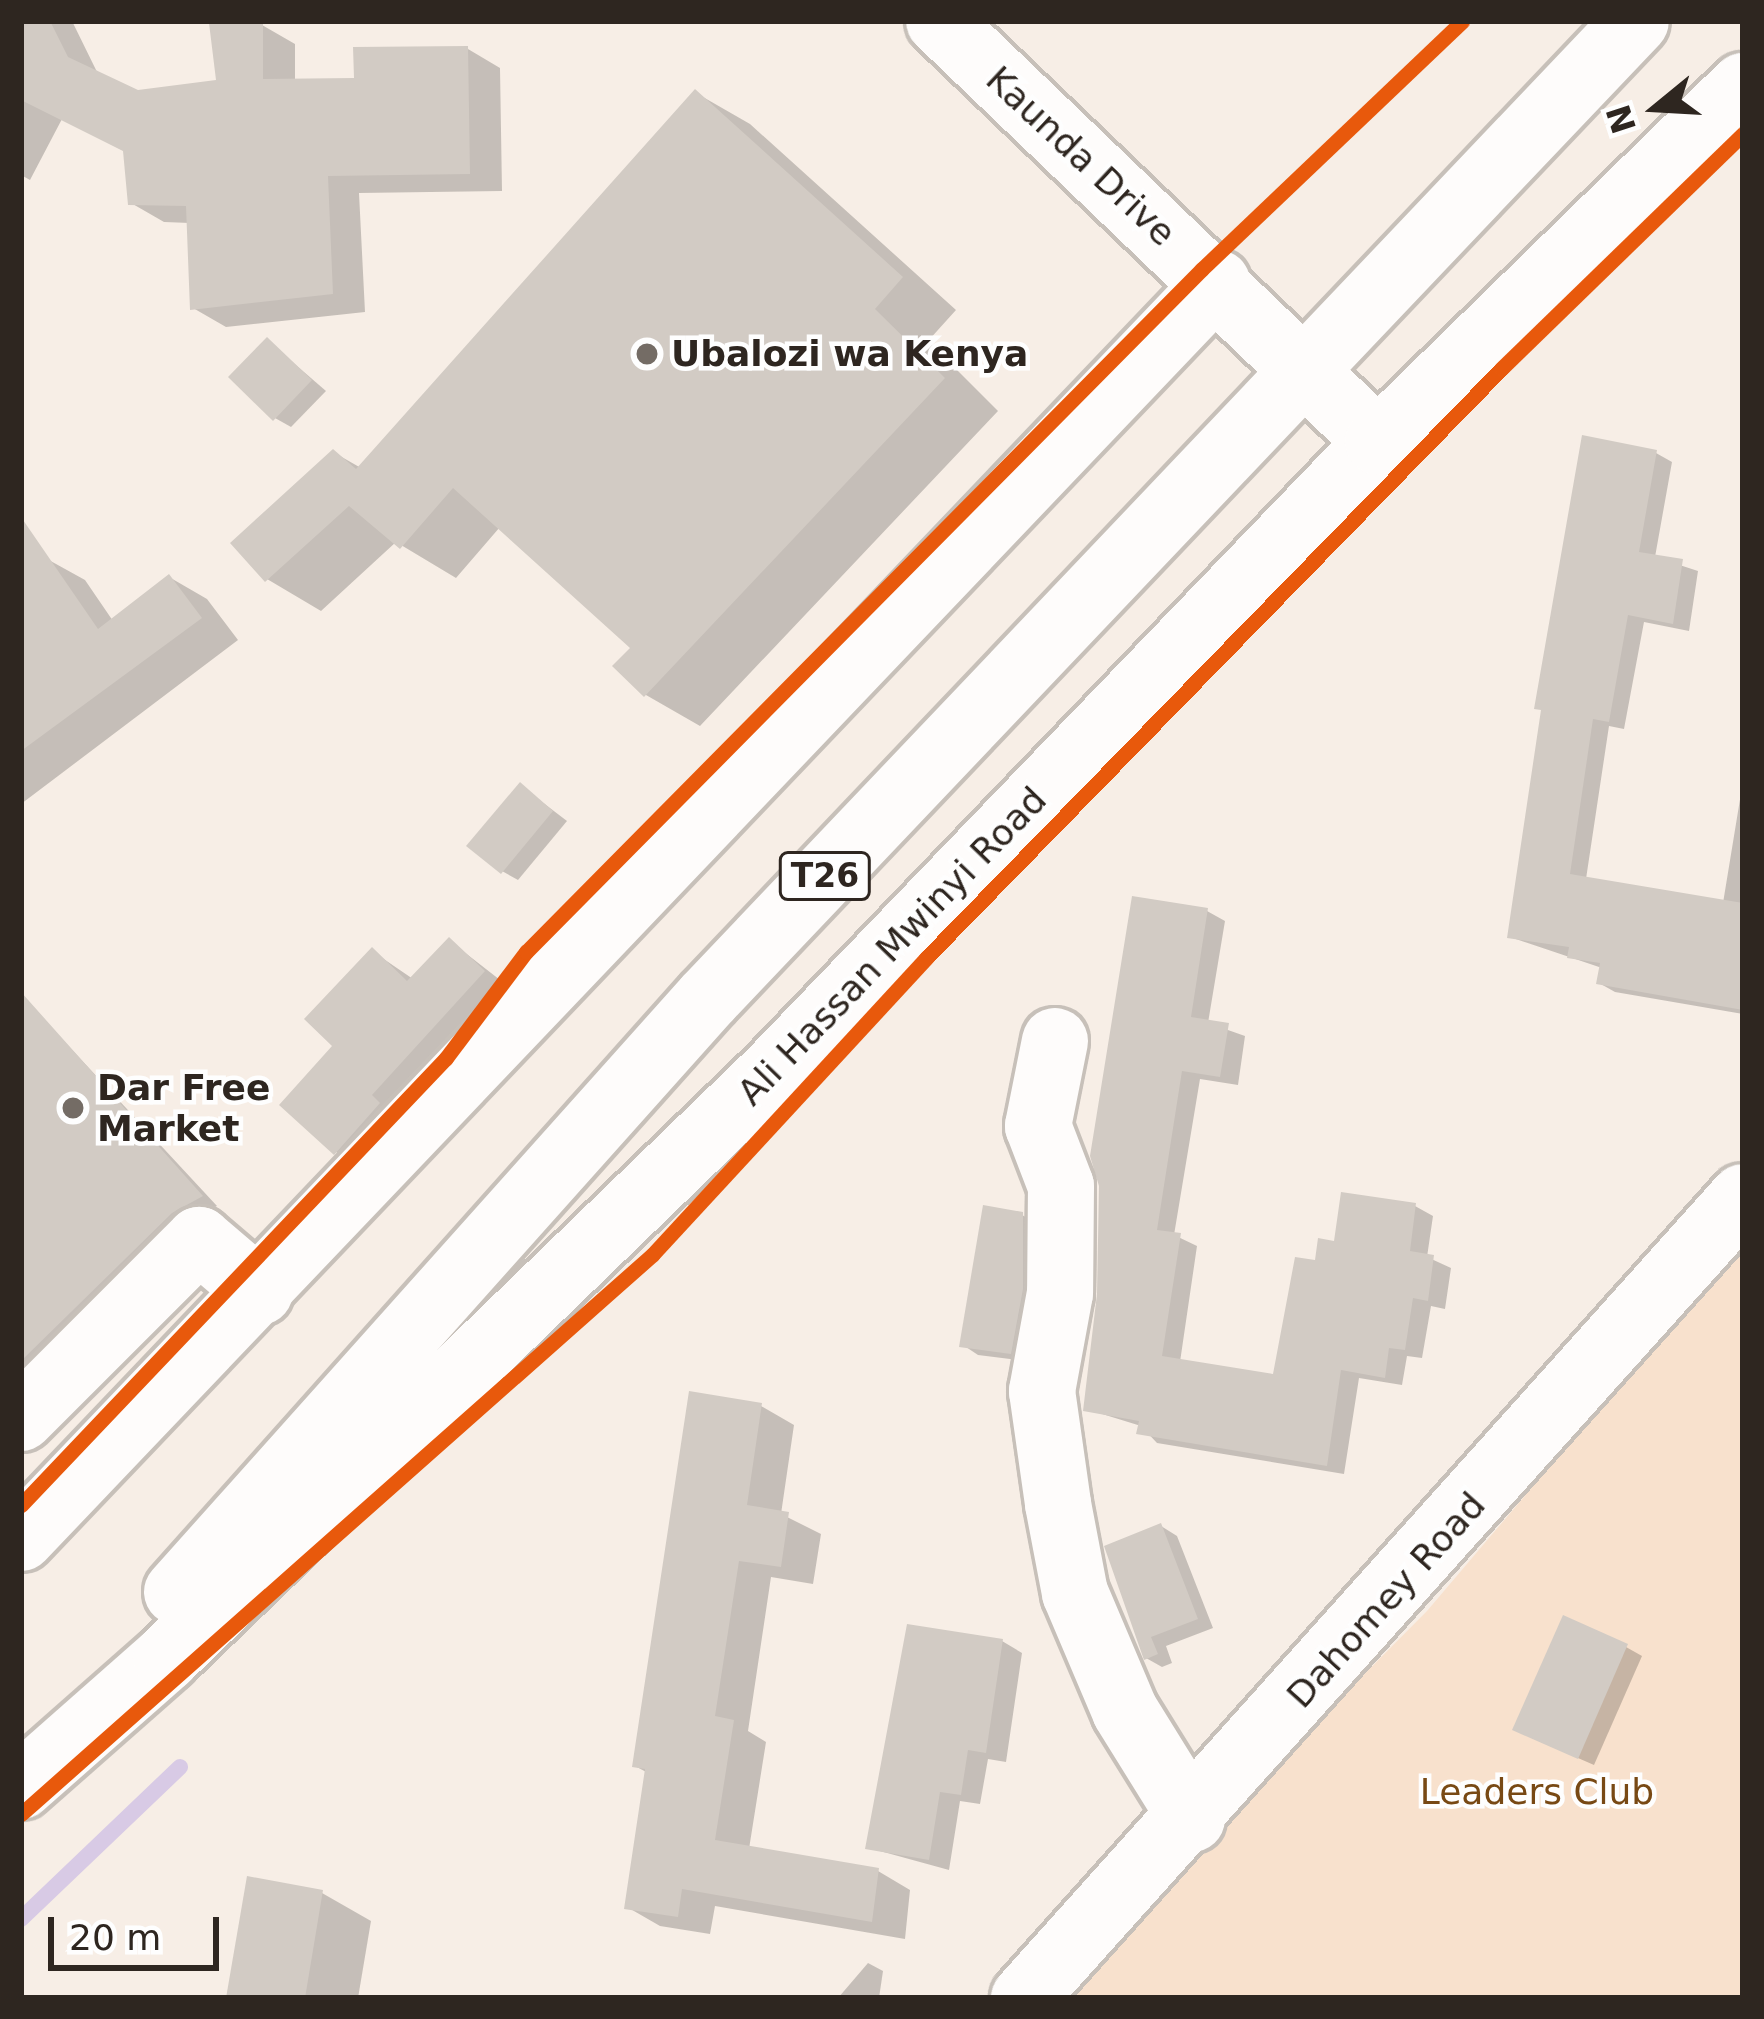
<!DOCTYPE html>
<html>
<head>
<meta charset="utf-8">
<style>
	body { margin:0 }
	#map { position:relative; width:1764px; height:2019px; overflow:hidden; background:#f7eee6; font-family:"DejaVu Sans",sans-serif }
	div>[style] { position:absolute }
	.green>* { inset:0; background:#f8e1cd }
	.shadow>* { inset:0; background:#0003 }
	.stream>* { height:16px; margin:-8px; padding:0 8px; transform-origin:8px; border-radius:8px; background:#d8cae5 }
	.building>* { inset:0; background:#d2cbc4 }
	.roads { filter:drop-shadow(3px 0 #c7c0b9) drop-shadow(-3px 0 #c7c0b9) drop-shadow(0 3px #c7c0b9) drop-shadow(0 -3px #c7c0b9) }
	.minor>* { height:66px; margin:-33px; padding:0 33px; transform-origin:33px; border-radius:33px; background:#fefcfb }
	.highway>* { height:66px; margin:-33px; padding:0 33px; transform-origin:33px; border-radius:33px; background:#fefcfb }
	.cycleway>* { height:15px; margin:-7.5px; padding:0 7.5px; transform-origin:7.5px; border-radius:7.5px; background:#e8590c }
	.dots>* { width:33px; height:33px; translate:-50% -50%; box-sizing:border-box; border:6px solid #fefefe; border-radius:50% }
	span { translate:-50% -50%; white-space:nowrap; text-align:center; line-height:1.15; -webkit-text-stroke:9px #fefefe; paint-order:stroke }
	.shield-label span { padding:3px 9px; background:#fefefe; border:3px solid; border-radius:9px; -webkit-text-stroke-width:0 }
	.shield-label { font-size:33px; color:#2e2620; font-weight:700 }
	.street-label { font-size:36px; color:#2e2620 }
	.poi-label { font-size:36px; color:#2e2620; font-weight:700 }
	.left { translate:0 -50%; text-align:left }
	.park-label { font-size:36px; color:#784914 }
	.frame { position:absolute; inset:0; border:24px solid #2e2620; pointer-events:none }
	.north { position:absolute; left:1596px; top:48px; width:120px; height:120px; -webkit-text-stroke:9px #fefefe; paint-order:stroke; rotate:252deg; font-size:33px; font-weight:700; line-height:48px; text-align:center; color:#2e2620 }
	.north::after { content:''; display:block; margin:auto; width:42px; height:54px; background:#2e2620; clip-path:polygon(50% 0,100% 100%,50% 72%,0 100%) }
	.scale { position:absolute; left:48px; top:1917px; width:171px; height:54px; box-sizing:border-box; border:6px solid #2e2620; border-top:0; padding-left:15px; font-size:36px; line-height:42px; white-space:nowrap; color:#2e2620; -webkit-text-stroke:9px #fefefe; paint-order:stroke }
</style>
</head>
<body>
<div id="map">
	<div class="green">
		<div style="clip-path:polygon(1743px 1239px,1743px 1998px,1043px 1998px,1427px 1611px)"></div>
	</div>
	<div class="shadow">
		<div style="clip-path:polygon(21px 21px,72px 21px,98px 74px,137px 93px,220px 83px,262px 25px,295px 44px,295px 82px,357px 81px,468px 49px,500px 68px,502px 191px,359px 193px,365px 312px,226px 327px,193px 308px,190px 223px,164px 222px,131px 203px,126px 152px,62px 119px,30px 180px,21px 175px)"></div>
		<div style="clip-path:polygon(696px 93px,750px 124px,956px 310px,928px 341px,998px 411px,700px 726px,646px 695px,634px 648px,500px 527px,456px 578px,396px 542px,321px 611px,267px 579px,333px 452px,361px 468px)"></div>
		<div style="clip-path:polygon(268px 341px,326px 391px,291px 427px,275px 418px)"></div>
		<div style="clip-path:polygon(1656px 453px,1672px 462px,1655px 557px,1698px 571px,1689px 631px,1644px 622px,1624px 729px,1609px 726px,1586px 879px,1723px 903px,1743px 781px,1743px 1014px,1615px 992px,1599px 983px,1602px 968px,1510px 937px)"></div>
		<div style="clip-path:polygon(47px 559px,85px 580px,113px 621px,169px 577px,207px 599px,238px 640px,21px 804px,21px 577px)"></div>
		<div style="clip-path:polygon(521px 786px,567px 821px,518px 880px,502px 871px)"></div>
		<div style="clip-path:polygon(1207px 911px,1225px 921px,1208px 1023px,1245px 1036px,1238px 1085px,1200px 1079px,1174px 1235px,1197px 1246px,1180px 1362px,1275px 1377px,1317px 1263px,1337px 1244px,1415px 1206px,1433px 1216px,1427px 1257px,1451px 1268px,1445px 1309px,1431px 1306px,1422px 1358px,1407px 1356px,1402px 1385px,1359px 1378px,1344px 1474px,1157px 1443px,1141px 1426px,1086px 1409px)"></div>
		<div style="clip-path:polygon(450px 941px,513px 990px,365px 1169px,336px 1152px,337px 1046px,372px 951px,413px 979px)"></div>
		<div style="clip-path:polygon(36px 1011px,217px 1206px,189px 1221px,21px 1378px,21px 1025px)"></div>
		<div style="clip-path:polygon(1022px 1215px,1038px 1224px,1026px 1361px,978px 1355px,963px 1345px)"></div>
		<div style="clip-path:polygon(761px 1406px,794px 1425px,781px 1514px,821px 1534px,813px 1584px,771px 1577px,748px 1731px,766px 1742px,749px 1849px,878px 1871px,910px 1890px,905px 1939px,715px 1906px,710px 1934px,660px 1926px,627px 1907px,648px 1773px,635px 1766px)"></div>
		<div style="clip-path:polygon(1161px 1526px,1177px 1536px,1213px 1628px,1166px 1646px,1172px 1663px,1162px 1667px,1146px 1658px)"></div>
		<div style="clip-path:polygon(1002px 1641px,1022px 1653px,1006px 1762px,988px 1759px,980px 1804px,960px 1801px,949px 1870px,869px 1848px)"></div>
		<div style="clip-path:polygon(1626px 1647px,1642px 1656px,1594px 1765px,1532px 1738px)"></div>
		<div style="clip-path:polygon(322px 1893px,371px 1921px,358px 1998px,229px 1998px)"></div>
		<div style="clip-path:polygon(868px 1963px,883px 1971px,879px 1998px,838px 1998px)"></div>
	</div>
	<div class="stream">
		<div style="left:21px;top:1919px;width:220px;rotate:-43.7deg"></div>
	</div>
	<div class="building">
		<div style="clip-path:polygon(21px 21px,50px 21px,68px 57px,138px 90px,216px 80px,209px 23px,263px 22px,263px 79px,354px 78px,353px 47px,468px 46px,470px 174px,328px 176px,333px 294px,190px 310px,186px 206px,128px 205px,123px 151px,21px 100px)"></div>
		<div style="clip-path:polygon(695px 89px,903px 277px,875px 309px,945px 378px,644px 697px,612px 666px,630px 648px,453px 488px,400px 549px,349px 506px,265px 582px,230px 543px,333px 449px,356px 469px)"></div>
		<div style="clip-path:polygon(267px 337px,312px 380px,273px 421px,228px 377px)"></div>
		<div style="clip-path:polygon(1582px 435px,1657px 450px,1639px 552px,1683px 559px,1673px 624px,1628px 615px,1609px 722px,1593px 719px,1570px 874px,1743px 903px,1743px 1010px,1596px 984px,1600px 963px,1567px 958px,1569px 947px,1507px 938px,1541px 710px,1534px 709px)"></div>
		<div style="clip-path:polygon(21px 517px,98px 629px,169px 574px,202px 618px,21px 751px)"></div>
		<div style="clip-path:polygon(520px 782px,553px 811px,501px 874px,466px 846px)"></div>
		<div style="clip-path:polygon(1132px 896px,1208px 908px,1191px 1017px,1229px 1023px,1220px 1077px,1182px 1071px,1157px 1230px,1181px 1233px,1162px 1356px,1273px 1374px,1295px 1257px,1315px 1260px,1318px 1238px,1334px 1241px,1341px 1192px,1416px 1203px,1410px 1251px,1434px 1255px,1428px 1301px,1413px 1298px,1405px 1350px,1389px 1348px,1385px 1378px,1341px 1370px,1327px 1466px,1136px 1434px,1139px 1421px,1083px 1411px,1097px 1294px,1099px 1186px,1090px 1156px)"></div>
		<div style="clip-path:polygon(449px 937px,485px 971px,372px 1095px,380px 1103px,334px 1155px,279px 1105px,332px 1046px,304px 1019px,372px 947px,407px 981px)"></div>
		<div style="clip-path:polygon(21px 992px,203px 1196px,172px 1213px,21px 1361px)"></div>
		<div style="clip-path:polygon(983px 1205px,1023px 1212px,1023px 1289px,1011px 1354px,959px 1347px)"></div>
		<div style="clip-path:polygon(689px 1391px,762px 1403px,747px 1505px,789px 1512px,781px 1567px,739px 1561px,715px 1716px,734px 1720px,715px 1840px,879px 1868px,872px 1922px,682px 1889px,678px 1917px,624px 1909px,645px 1769px,632px 1767px)"></div>
		<div style="clip-path:polygon(1161px 1523px,1198px 1619px,1151px 1637px,1158px 1654px,1144px 1660px,1104px 1546px)"></div>
		<div style="clip-path:polygon(1563px 1615px,1628px 1644px,1578px 1759px,1512px 1730px)"></div>
		<div style="clip-path:polygon(907px 1624px,1003px 1639px,986px 1753px,968px 1750px,961px 1795px,940px 1792px,929px 1860px,865px 1849px)"></div>
		<div style="clip-path:polygon(247px 1876px,323px 1890px,305px 1998px,226px 1998px)"></div>
	</div>
	<div class="roads">
		<div class="minor">
			<div style="left:939px;top:21px;width:608px;rotate:43.8deg"></div>
			<div style="left:1055px;top:1041px;width:87px;rotate:101.3deg"></div>
			<div style="left:1038px;top:1126px;width:64px;rotate:69deg"></div>
			<div style="left:1061px;top:1186px;width:107px;rotate:90.5deg"></div>
			<div style="left:1060px;top:1293px;width:100px;rotate:100.4deg"></div>
			<div style="left:1042px;top:1391px;width:114px;rotate:81.9deg"></div>
			<div style="left:1058px;top:1504px;width:91px;rotate:79.2deg"></div>
			<div style="left:1075px;top:1593px;width:128px;rotate:67deg"></div>
			<div style="left:1125px;top:1711px;width:127px;rotate:58.2deg"></div>
			<div style="left:21px;top:1418px;width:252px;rotate:-45deg"></div>
			<div style="left:199px;top:1240px;width:80px;rotate:40.4deg"></div>
			<div style="left:21px;top:1538px;width:1734px;rotate:-46.38deg"></div>
			<div style="left:1024px;top:1998px;width:1076px;rotate:-48.09deg"></div>
		</div>
		<div class="highway">
			<div style="left:177px;top:1592px;width:797px;rotate:-48.21deg"></div>
			<div style="left:708px;top:998px;width:1347px;rotate:-46.47deg"></div>
			<div style="left:21px;top:1786px;width:193px;rotate:-41.4deg"></div>
			<div style="left:166px;top:1658px;width:842px;rotate:-44.04deg"></div>
			<div style="left:771px;top:1073px;width:876px;rotate:-46.11deg"></div>
			<div style="left:1378px;top:442px;width:510px;rotate:-44.28deg"></div>
		</div>
	</div>
	<div class="cycleway">
		<div style="left:21px;top:1505px;width:617px;rotate:-46.45deg"></div>
		<div style="left:446px;top:1058px;width:133px;rotate:-53deg"></div>
		<div style="left:526px;top:952px;width:961px;rotate:-45.3deg"></div>
		<div style="left:1202px;top:269px;width:359px;rotate:-43.6deg"></div>
		<div style="left:21px;top:1814px;width:844px;rotate:-41.54deg"></div>
		<div style="left:653px;top:1254px;width:403px;rotate:-47.3deg"></div>
		<div style="left:926px;top:958px;width:825px;rotate:-45.69deg"></div>
		<div style="left:1502px;top:368px;width:336px;rotate:-44.2deg"></div>
	</div>
	<div class="dots">
		<div style="left:647px;top:354px;background:#746c65"></div>
		<div style="left:73px;top:1108px;background:#746c65"></div>
	</div>
	<div class="shield-label">
		<span style="left:825px;top:876px">T26</span>
	</div>
	<div class="street-label">
		<span style="left:1081px;top:156px;rotate:43deg">Kaunda Drive</span>
		<span style="left:892px;top:946px;rotate:-46deg">Ali Hassan Mwinyi Road</span>
		<span style="left:1386px;top:1600px;rotate:-48deg">Dahomey Road</span>
	</div>
	<div class="poi-label">
		<span class="left" style="left:671px;top:354px">Ubalozi wa Kenya</span>
		<span class="left" style="left:97px;top:1108px">Dar Free<br>Market</span>
	</div>
	<div class="park-label">
		<span style="left:1537px;top:1792px">Leaders Club</span>
	</div>
	<div class="frame"></div>
	<div class="north">N</div>
	<div class="scale">20 m</div>
</div>
</body>
</html>
